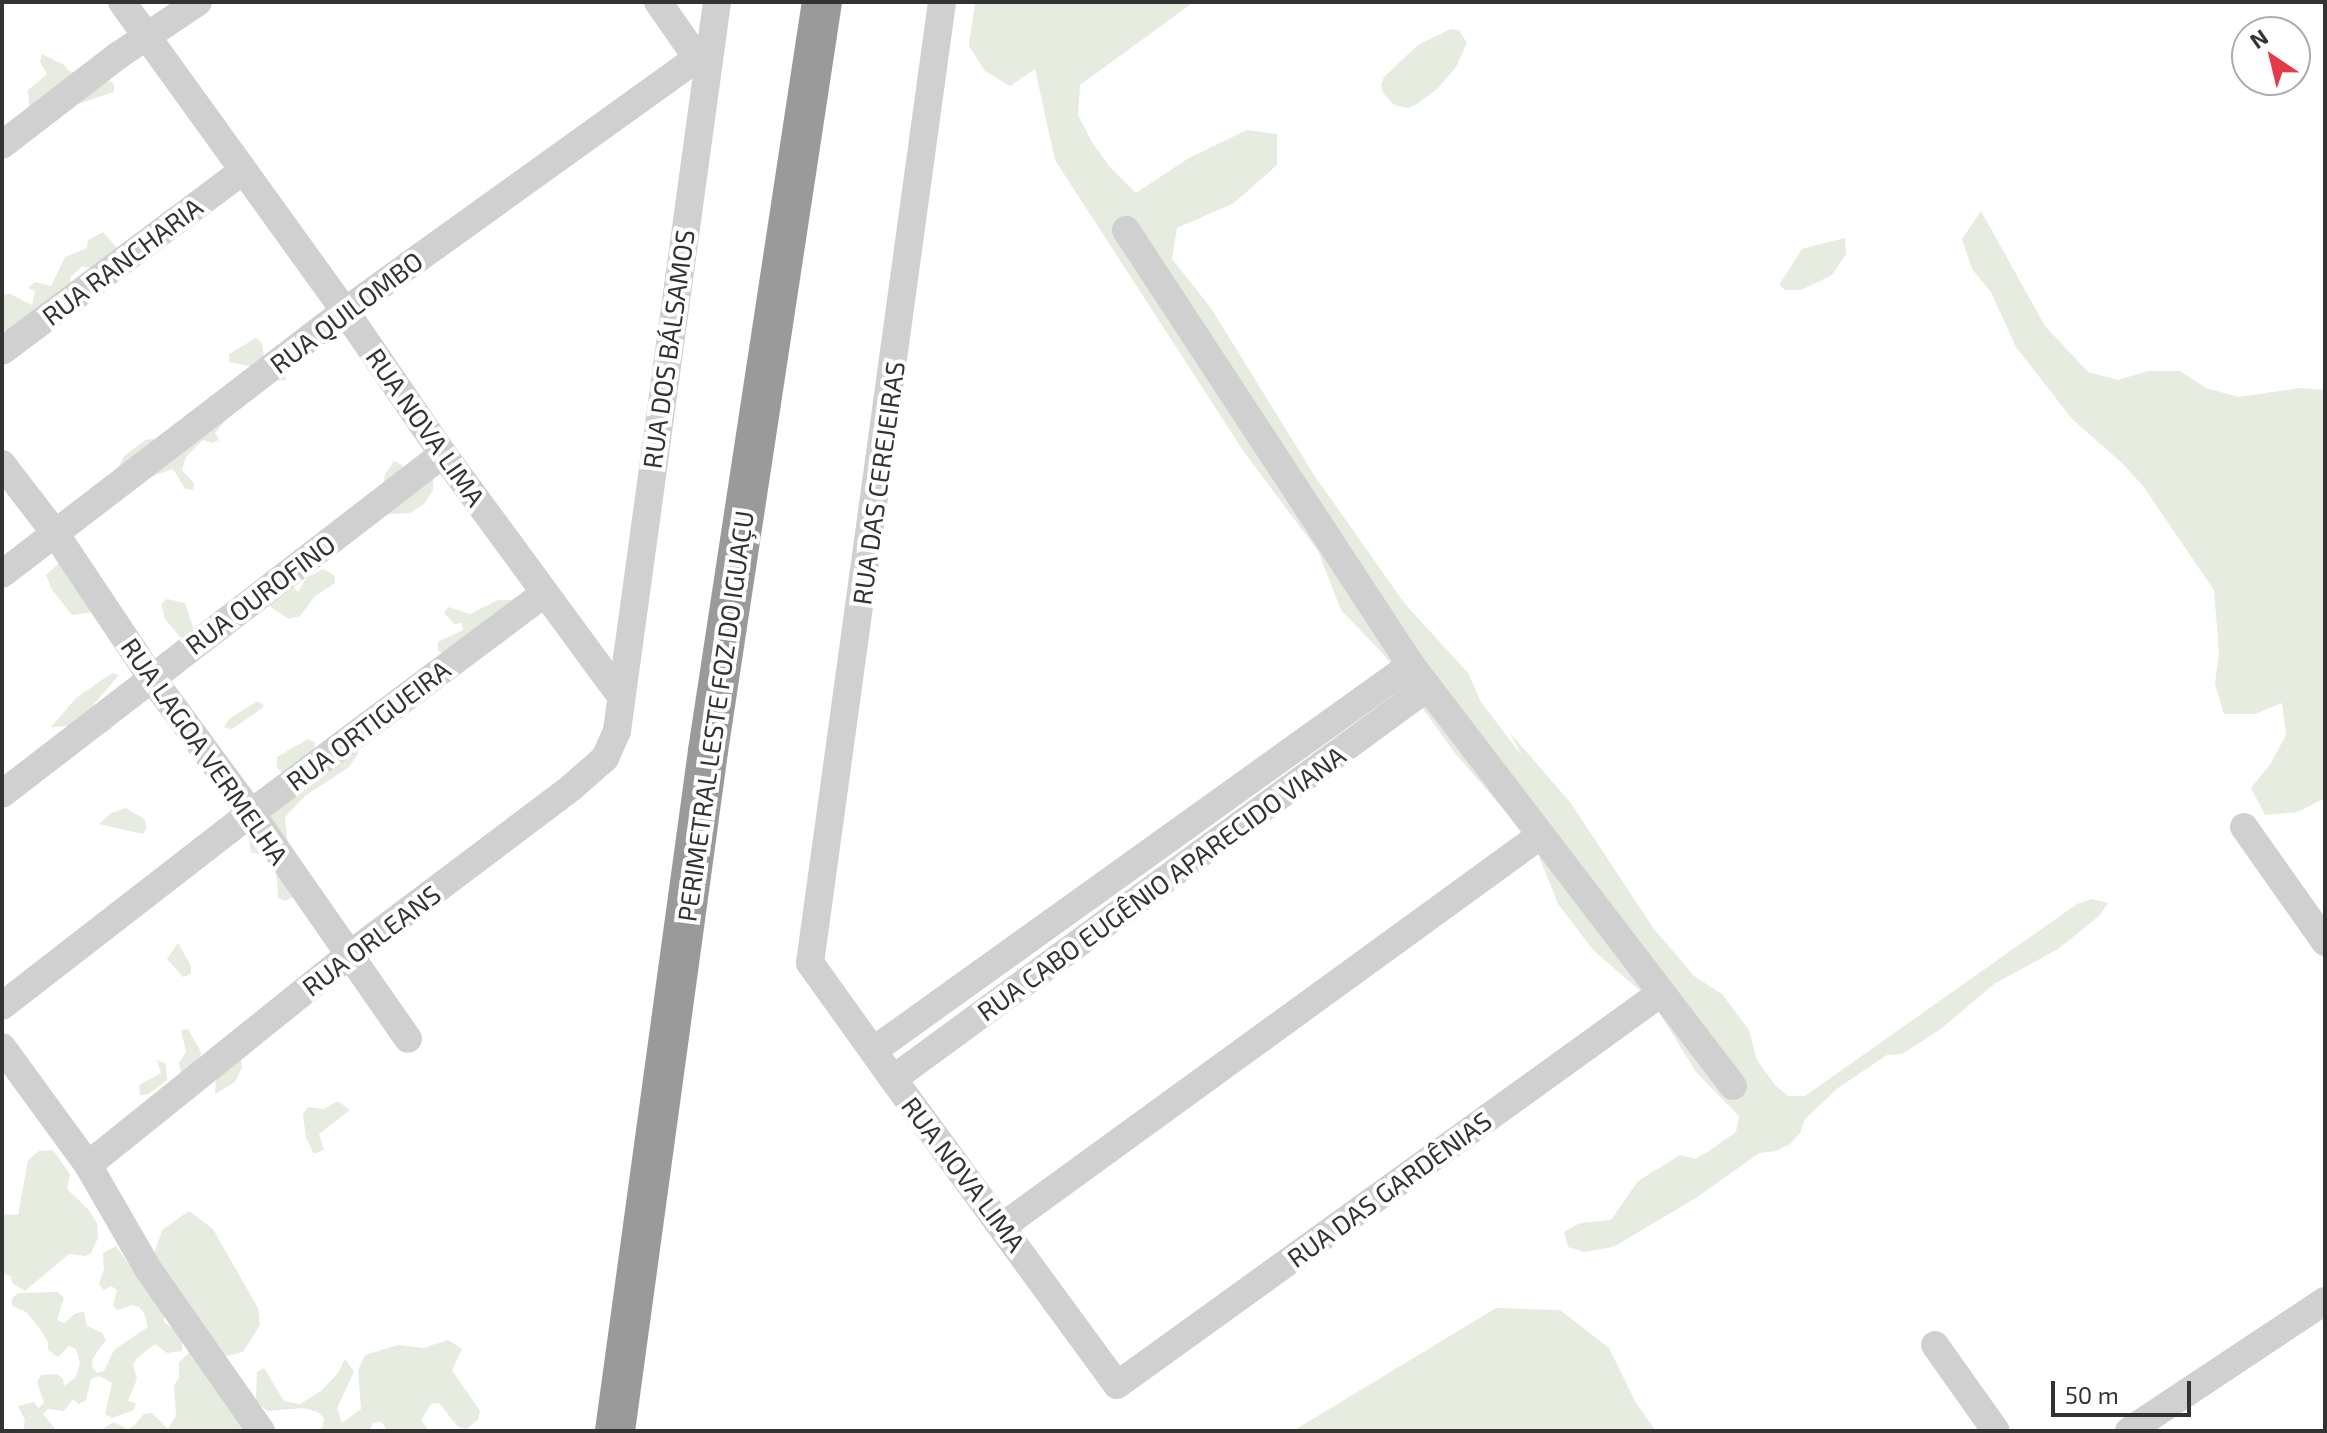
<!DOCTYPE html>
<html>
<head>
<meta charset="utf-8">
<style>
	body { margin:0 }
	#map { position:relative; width:2327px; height:1433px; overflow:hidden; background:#fff; font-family:"Exo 2",sans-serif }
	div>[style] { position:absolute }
	.green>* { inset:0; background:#e6ecdf }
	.minor>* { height:28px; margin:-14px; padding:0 14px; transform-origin:14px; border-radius:14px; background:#d0d0d0 }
	.highway>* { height:40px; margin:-20px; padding:0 20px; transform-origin:20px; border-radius:20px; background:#9a9a9a }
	span { translate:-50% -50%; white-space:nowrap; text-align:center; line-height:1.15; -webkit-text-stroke:8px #fff; paint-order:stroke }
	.street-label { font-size:26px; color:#333 }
	.frame { position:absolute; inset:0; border:4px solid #333; pointer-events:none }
	.north { position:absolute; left:2231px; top:16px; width:80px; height:80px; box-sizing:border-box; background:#fff; border:2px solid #adadad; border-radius:50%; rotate:325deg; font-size:22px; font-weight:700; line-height:32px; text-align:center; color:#333 }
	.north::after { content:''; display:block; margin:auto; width:28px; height:36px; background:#e63946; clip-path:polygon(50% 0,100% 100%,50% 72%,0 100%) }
	.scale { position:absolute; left:2051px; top:1381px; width:140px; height:36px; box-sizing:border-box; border:4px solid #333; border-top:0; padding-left:10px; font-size:24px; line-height:28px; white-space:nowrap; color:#333; -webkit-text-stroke:6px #fff; paint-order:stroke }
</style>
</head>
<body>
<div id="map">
	<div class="green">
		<div style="clip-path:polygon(975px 2px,1194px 2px,1080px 85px,1078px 115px,1092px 142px,1109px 166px,1136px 193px,1189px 158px,1247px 130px,1277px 134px,1277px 165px,1234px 203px,1177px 228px,1172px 259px,1211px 308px,1314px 475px,1405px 604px,1468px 673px,1481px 702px,1522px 756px,1510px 733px,1570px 802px,1654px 929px,1694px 976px,1722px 994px,1749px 1030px,1757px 1060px,1775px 1085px,1788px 1096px,1805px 1096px,2077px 904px,2092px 899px,2108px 903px,2099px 916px,2058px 949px,1994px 984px,1941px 1029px,1902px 1054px,1887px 1055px,1838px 1088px,1805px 1119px,1800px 1133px,1790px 1144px,1776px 1151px,1759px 1153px,1696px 1198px,1613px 1247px,1584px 1252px,1568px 1247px,1564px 1232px,1580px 1223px,1611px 1220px,1638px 1181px,1680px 1155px,1695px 1159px,1709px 1151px,1736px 1132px,1739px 1116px,1696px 1072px,1652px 1001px,1594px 951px,1558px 904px,1535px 846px,1455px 753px,1383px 654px,1341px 610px,1318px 551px,1244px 452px,1055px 160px,1035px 69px,1010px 86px,985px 71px,969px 46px)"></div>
		<div style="clip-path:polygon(1451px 29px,1459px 30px,1467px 43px,1456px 67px,1438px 88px,1417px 104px,1409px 108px,1394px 105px,1383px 93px,1381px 85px,1384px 77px,1418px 45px)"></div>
		<div style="clip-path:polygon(42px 54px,64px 65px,69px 71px,106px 79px,114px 84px,114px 92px,75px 105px,37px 108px,29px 105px,28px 90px,47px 74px,40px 62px)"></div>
		<div style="clip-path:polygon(1981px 211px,2045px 326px,2088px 372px,2118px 380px,2148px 371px,2180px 371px,2206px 388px,2238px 397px,2301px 388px,2325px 390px,2325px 798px,2298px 812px,2265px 815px,2251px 788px,2271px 763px,2286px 735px,2282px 703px,2255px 714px,2224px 714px,2215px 684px,2219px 652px,2214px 590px,2143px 486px,2123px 464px,2072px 419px,2016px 347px,1991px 292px,1972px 269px,1962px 239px)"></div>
		<div style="clip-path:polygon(103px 232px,119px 250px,97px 269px,82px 266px,71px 277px,69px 285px,6px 332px,2px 328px,2px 295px,10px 294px,32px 305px,35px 291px,28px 288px,35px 282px,51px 286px,65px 257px,87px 248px,88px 240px)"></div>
		<div style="clip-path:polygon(1845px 238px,1846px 254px,1832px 275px,1801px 290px,1785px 290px,1779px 285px,1802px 249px)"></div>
		<div style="clip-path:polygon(256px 338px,262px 343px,264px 358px,284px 367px,286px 380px,270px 381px,249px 366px,229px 362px,229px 354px)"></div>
		<div style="clip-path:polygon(239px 404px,215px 433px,219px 440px,212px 443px,203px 440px,186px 457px,182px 470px,194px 483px,193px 490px,185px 489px,173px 469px,134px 482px,117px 470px,124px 456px,145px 440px,153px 439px,157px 445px)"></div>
		<div style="clip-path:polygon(394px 461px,402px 465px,404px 472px,433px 475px,433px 490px,424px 504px,410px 513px,379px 515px,385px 474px)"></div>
		<div style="clip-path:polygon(58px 564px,71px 573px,94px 612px,72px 615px,52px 590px,46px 575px)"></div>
		<div style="clip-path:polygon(323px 569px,334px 575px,335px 583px,315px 596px,300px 616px,289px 619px,265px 603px,290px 584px,298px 592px,307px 577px)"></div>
		<div style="clip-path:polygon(167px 599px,185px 603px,195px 633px,188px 637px,180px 637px,165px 619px,161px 604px)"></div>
		<div style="clip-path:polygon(498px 600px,514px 600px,444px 655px,438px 650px,438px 642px,463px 630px,462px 623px,454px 624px,444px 613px,448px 607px,470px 614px)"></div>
		<div style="clip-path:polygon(112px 673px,119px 675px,93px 705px,112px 724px,111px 729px,91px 741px,68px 726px,51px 727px,76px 698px)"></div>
		<div style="clip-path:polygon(258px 701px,264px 706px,261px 709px,232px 729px,224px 727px,230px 718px)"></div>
		<div style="clip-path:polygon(308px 739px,316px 743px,313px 750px,283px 773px,277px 768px,277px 757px)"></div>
		<div style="clip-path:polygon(358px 747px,358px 754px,349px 767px,305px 796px,285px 817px,293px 897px,285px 901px,278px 898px,276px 865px,265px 854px,251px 853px,249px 838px,257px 825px)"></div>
		<div style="clip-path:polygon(126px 808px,144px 819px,147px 827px,143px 834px,99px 824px,111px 813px)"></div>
		<div style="clip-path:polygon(178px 943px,191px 966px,191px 974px,183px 977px,167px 959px)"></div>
		<div style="clip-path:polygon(188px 1029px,201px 1052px,199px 1060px,181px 1073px,179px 1063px,186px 1052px,181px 1030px)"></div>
		<div style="clip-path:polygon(235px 1055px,241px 1060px,242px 1068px,235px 1082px,215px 1094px,216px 1077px)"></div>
		<div style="clip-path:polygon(157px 1060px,166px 1064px,167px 1080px,149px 1094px,140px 1095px,139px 1085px,161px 1073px)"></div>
		<div style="clip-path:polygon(338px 1101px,350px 1110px,319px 1134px,324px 1150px,314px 1154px,306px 1138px,303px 1114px,308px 1107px,324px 1109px)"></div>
		<div style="clip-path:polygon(53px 1150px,70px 1174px,67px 1189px,89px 1210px,97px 1223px,98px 1238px,91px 1253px,85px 1256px,69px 1254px,25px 1291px,12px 1283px,11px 1276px,2px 1273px,2px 1214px,18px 1215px,28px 1160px,39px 1151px)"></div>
		<div style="clip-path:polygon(189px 1211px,213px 1229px,258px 1308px,260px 1325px,243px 1352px,227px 1356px,212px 1352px,154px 1255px,162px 1230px)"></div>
		<div style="clip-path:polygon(116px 1246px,164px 1314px,164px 1322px,182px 1335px,182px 1351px,167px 1353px,155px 1344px,137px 1358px,133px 1365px,137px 1379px,128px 1401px,136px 1403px,134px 1410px,112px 1418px,105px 1414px,112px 1383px,99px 1376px,91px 1379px,86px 1400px,79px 1404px,73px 1399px,64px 1411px,48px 1409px,43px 1414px,57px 1431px,23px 1431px,25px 1420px,18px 1406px,34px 1402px,38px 1408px,44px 1403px,37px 1382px,41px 1375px,57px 1374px,63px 1379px,64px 1386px,76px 1377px,80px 1363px,76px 1349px,69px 1346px,58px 1357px,48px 1350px,48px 1342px,40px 1329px,26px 1312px,12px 1306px,12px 1298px,18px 1293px,58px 1292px,64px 1298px,57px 1320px,64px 1323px,76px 1313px,84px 1312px,87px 1326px,102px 1333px,106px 1340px,93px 1358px,92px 1366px,97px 1373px,104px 1371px,114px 1350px,148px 1327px,144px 1313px,139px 1307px,132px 1305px,118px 1310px,113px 1306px,117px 1290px,111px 1286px,104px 1290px,99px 1284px,104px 1269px,103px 1253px)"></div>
		<div style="clip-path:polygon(1496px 1308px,1560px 1310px,1609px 1348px,1636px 1403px,1656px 1431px,1293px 1431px)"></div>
		<div style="clip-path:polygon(448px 1340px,462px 1349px,452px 1370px,480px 1411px,478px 1420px,466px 1429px,458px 1427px,439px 1403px,431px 1404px,421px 1420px,429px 1431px,387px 1431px,382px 1422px,373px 1423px,369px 1431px,318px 1431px,323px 1426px,324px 1418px,318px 1412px,303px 1408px,267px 1411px,256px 1401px,257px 1372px,264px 1368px,284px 1401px,300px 1404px,321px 1391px,338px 1373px,345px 1359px,354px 1372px,337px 1408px,342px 1423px,361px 1409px,358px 1370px,365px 1355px,398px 1345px,423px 1348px)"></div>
		<div style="clip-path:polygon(191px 1351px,246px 1431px,99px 1431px,114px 1422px,127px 1429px,134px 1426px,144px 1414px,152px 1413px,168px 1429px,176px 1416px,174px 1385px,179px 1378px,179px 1362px)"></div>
	</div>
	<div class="minor">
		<div style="left:122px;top:2px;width:381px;rotate:54.2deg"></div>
		<div style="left:345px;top:311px;width:173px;rotate:55.6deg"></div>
		<div style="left:443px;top:454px;width:299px;rotate:53.7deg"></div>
		<div style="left:658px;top:2px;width:68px;rotate:55.1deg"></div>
		<div style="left:697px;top:58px;width:13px;rotate:29deg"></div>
		<div style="left:942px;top:2px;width:970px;rotate:97.82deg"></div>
		<div style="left:810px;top:963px;width:143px;rotate:54.4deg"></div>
		<div style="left:893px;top:1079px;width:379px;rotate:53.8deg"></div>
		<div style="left:1117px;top:1385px;width:671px;rotate:-35.78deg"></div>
		<div style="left:2px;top:145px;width:148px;rotate:-37.6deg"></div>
		<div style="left:119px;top:55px;width:95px;rotate:-33.9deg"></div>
		<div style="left:1126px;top:230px;width:520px;rotate:56.77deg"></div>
		<div style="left:1411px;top:665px;width:530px;rotate:52.59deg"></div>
		<div style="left:2px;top:351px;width:299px;rotate:-36.8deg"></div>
		<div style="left:2px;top:464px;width:87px;rotate:52.5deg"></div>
		<div style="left:55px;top:533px;width:173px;rotate:56.3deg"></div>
		<div style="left:151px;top:677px;width:169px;rotate:53.7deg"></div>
		<div style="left:251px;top:813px;width:275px;rotate:55.2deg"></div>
		<div style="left:2px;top:574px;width:432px;rotate:-37.5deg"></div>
		<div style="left:345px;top:311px;width:433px;rotate:-35.7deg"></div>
		<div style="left:2px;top:794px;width:557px;rotate:-37.63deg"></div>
		<div style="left:2244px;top:827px;width:141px;rotate:54.8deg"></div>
		<div style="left:2px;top:1006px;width:315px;rotate:-37.8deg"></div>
		<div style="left:251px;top:813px;width:367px;rotate:-36.8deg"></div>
		<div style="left:2px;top:1047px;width:146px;rotate:53.9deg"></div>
		<div style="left:88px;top:1165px;width:120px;rotate:60deg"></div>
		<div style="left:148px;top:1269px;width:198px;rotate:55.1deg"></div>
		<div style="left:874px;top:1050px;width:661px;rotate:-35.64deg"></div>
		<div style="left:893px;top:1079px;width:663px;rotate:-36.23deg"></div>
		<div style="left:88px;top:1165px;width:334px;rotate:-38.8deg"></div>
		<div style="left:348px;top:956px;width:281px;rotate:-37deg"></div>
		<div style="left:572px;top:787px;width:44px;rotate:-41.3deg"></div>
		<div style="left:605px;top:758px;width:30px;rotate:-66deg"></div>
		<div style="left:617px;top:731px;width:736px;rotate:-82.19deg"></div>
		<div style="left:1003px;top:1226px;width:665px;rotate:-36.01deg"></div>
		<div style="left:1935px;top:1345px;width:105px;rotate:54.7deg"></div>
		<div style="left:2129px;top:1431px;width:235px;rotate:-33.6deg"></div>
	</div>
	<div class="highway">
		<div style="left:615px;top:1431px;width:686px;rotate:-82.21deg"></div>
		<div style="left:708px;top:751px;width:758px;rotate:-81.35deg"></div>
	</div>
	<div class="street-label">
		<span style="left:122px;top:261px;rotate:-37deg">RUA RANCHARIA</span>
		<span style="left:346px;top:312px;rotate:-37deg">RUA QUILOMBO</span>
		<span style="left:668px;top:349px;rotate:-82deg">RUA DOS BÁLSAMOS</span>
		<span style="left:426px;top:427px;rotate:55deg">RUA NOVA LIMA</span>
		<span style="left:878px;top:483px;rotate:-82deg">RUA DAS CEREJEIRAS</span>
		<span style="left:260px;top:594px;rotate:-37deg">RUA OUROFINO</span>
		<span style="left:715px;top:716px;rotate:-82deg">PERIMETRAL LESTE FOZ DO IGUAÇU</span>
		<span style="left:368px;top:725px;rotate:-37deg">RUA ORTIGUEIRA</span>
		<span style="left:205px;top:751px;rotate:55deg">RUA LAGOA VERMELHA</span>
		<span style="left:1161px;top:883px;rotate:-36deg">RUA CABO EUGÊNIO APARECIDO VIANA</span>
		<span style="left:371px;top:940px;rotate:-37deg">RUA ORLEANS</span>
		<span style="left:964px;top:1174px;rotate:53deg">RUA NOVA LIMA</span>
		<span style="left:1389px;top:1189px;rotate:-36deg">RUA DAS GARDÊNIAS</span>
	</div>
	<div class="frame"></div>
	<div class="north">N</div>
	<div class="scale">50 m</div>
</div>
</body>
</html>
